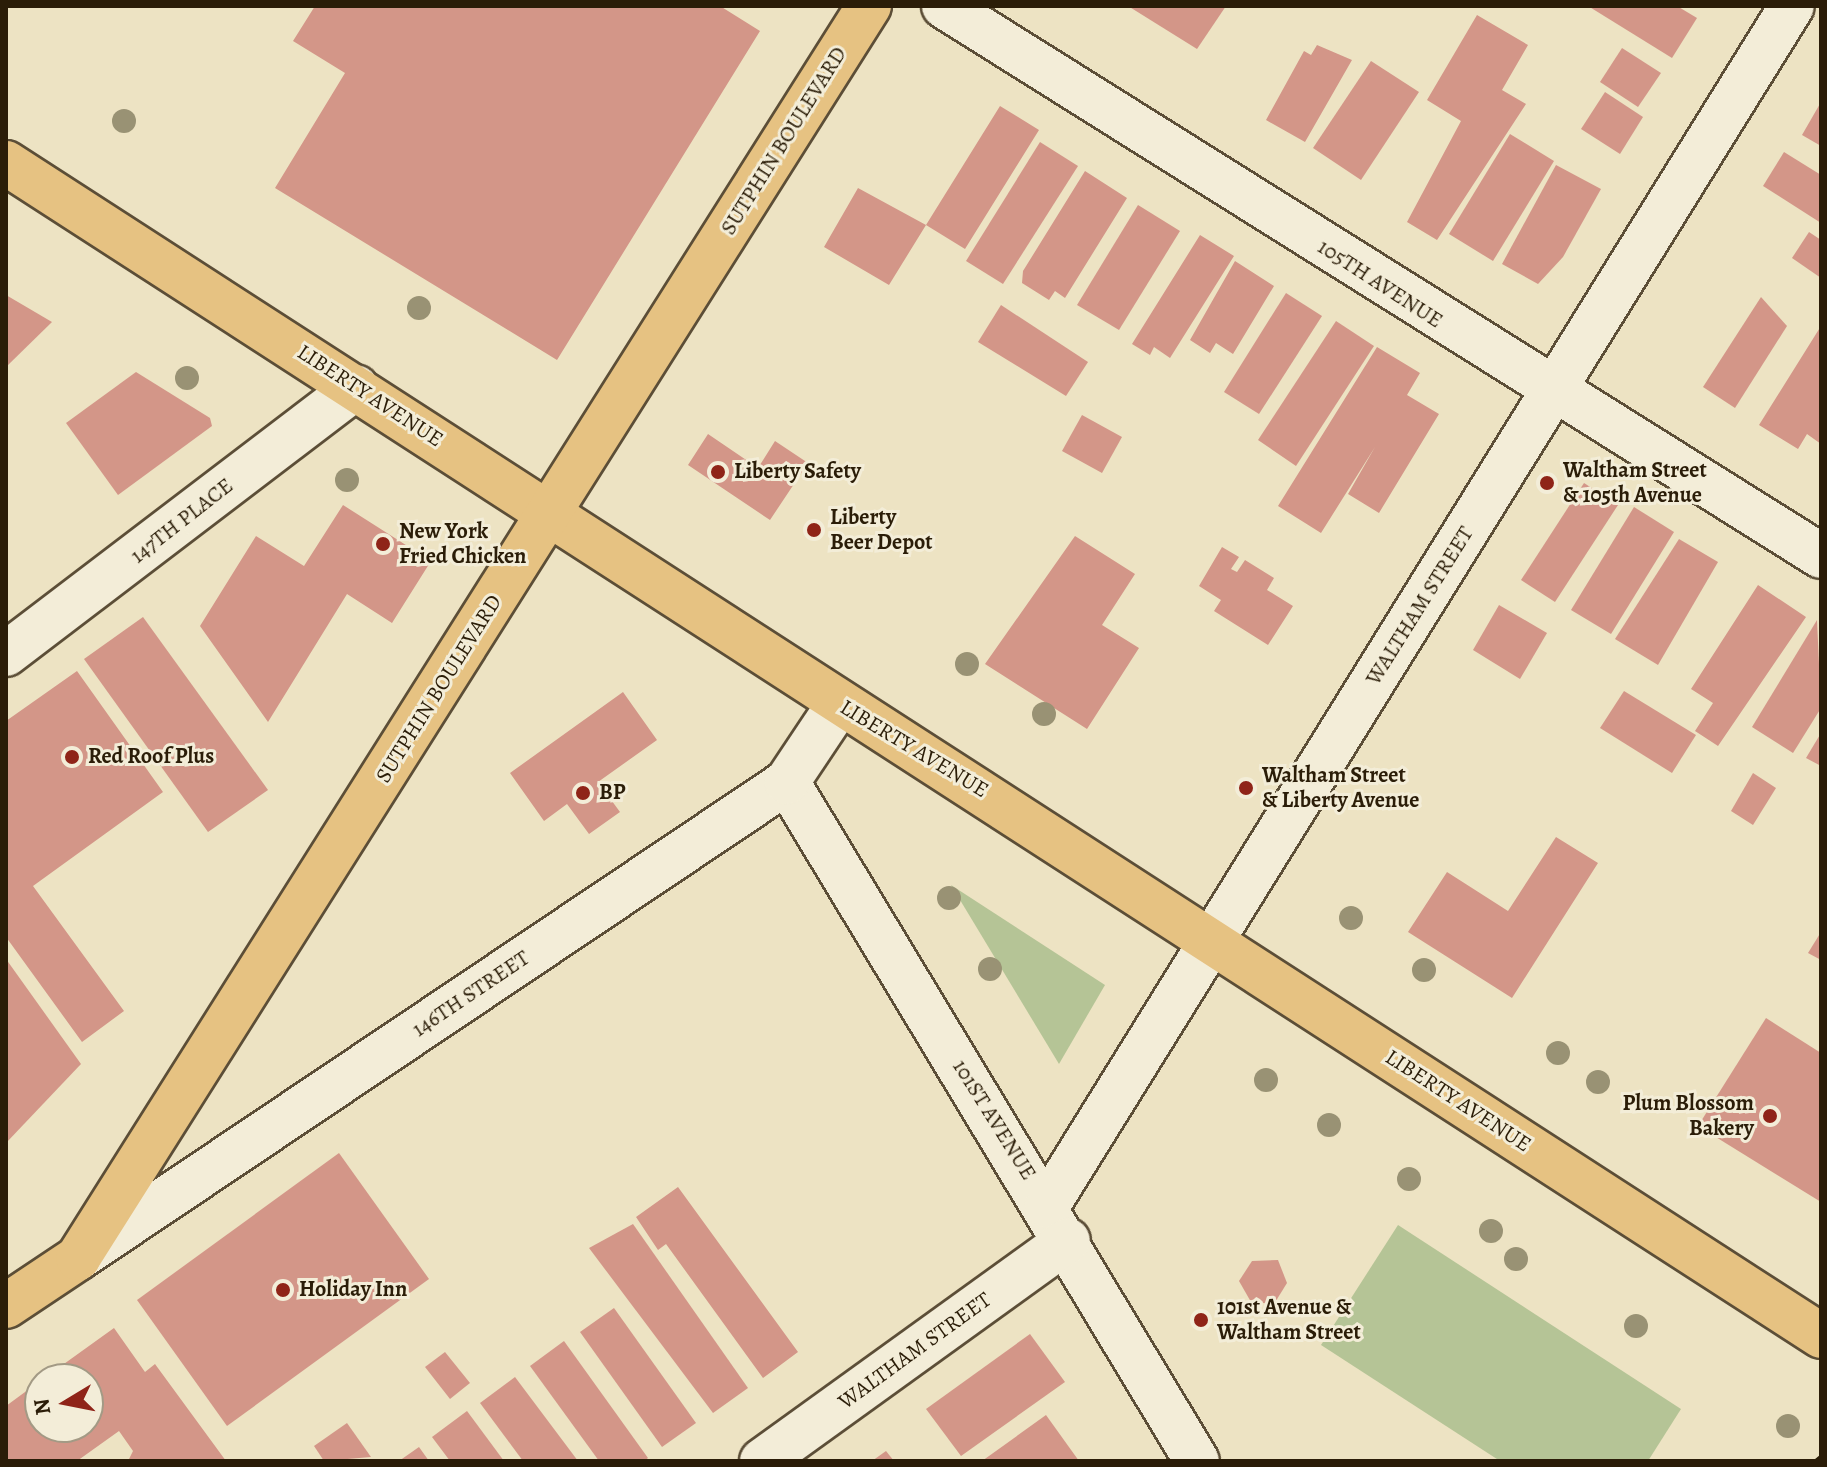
<!DOCTYPE html>
<html>
<head>
<meta charset="utf-8">
<style>
	body { margin:0 }
	#map { position:relative; width:1827px; height:1467px; overflow:hidden; background:#ede3c3; font-family:Alegreya,serif }
	div>[style] { position:absolute }
	.green>* { inset:0; background:#b5c496 }
	.building>* { inset:0; background:#d39688 }
	.path>* { height:5px; margin-top:-2.5px; transform-origin:0; background:repeating-linear-gradient(90deg,#2b1d08 0 6px,transparent 0 10px) }
	.roads { filter:drop-shadow(2px 0 #5c4e37) drop-shadow(-2px 0 #5c4e37) drop-shadow(0 2px #5c4e37) drop-shadow(0 -2px #5c4e37) }
	.minor>* { height:44px; margin:-22px; padding:0 22px; transform-origin:22px; border-radius:22px; background:#f3edd8 }
	.major>* { height:44px; margin:-22px; padding:0 22px; transform-origin:22px; border-radius:22px; background:#e6c282 }
	.trees>* { width:24px; height:24px; margin:-12px; border-radius:50%; background:#999274 }
	.dots>* { width:22px; height:22px; translate:-50% -50%; box-sizing:border-box; border:4px solid #f3edd8; border-radius:50% }
	span { translate:-50% -50%; white-space:nowrap; text-align:center; line-height:1.15; -webkit-text-stroke:6px #f3edd8; paint-order:stroke }
	.street-label { font-size:22px; color:#2b1d08 }
	.poi-label { font-size:22px; color:#2b1d08; font-weight:700 }
	.left { translate:0 -50%; text-align:left }
	.right { translate:-100% -50%; text-align:right }
	.frame { position:absolute; inset:0; border:8px solid #2b1d08; pointer-events:none }
	.north { position:absolute; left:24px; top:1363px; width:80px; height:80px; box-sizing:border-box; background:#f3edd8; border:2px solid #a39a85; border-radius:50%; rotate:260deg; font-size:22px; font-weight:700; line-height:32px; text-align:center; color:#2b1d08 }
	.north::after { content:''; display:block; margin:auto; width:28px; height:36px; background:#8f2418; clip-path:polygon(50% 0,100% 100%,50% 72%,0 100%) }
</style>
</head>
<body>
<div id="map">
	<div class="green">
		<div style="clip-path:polygon(951px 885px,1105px 985px,1059px 1064px)"></div>
		<div style="clip-path:polygon(1398px 1225px,1681px 1409px,1648px 1461px,1500px 1461px,1321px 1345px)"></div>
	</div>
	<div class="building">
		<div style="clip-path:polygon(315px 6px,720px 6px,760px 31px,557px 360px,275px 188px,345px 73px,293px 41px)"></div>
		<div style="clip-path:polygon(1128px 6px,1226px 6px,1197px 49px)"></div>
		<div style="clip-path:polygon(1588px 6px,1677px 6px,1697px 18px,1672px 58px)"></div>
		<div style="clip-path:polygon(1477px 15px,1528px 45px,1502px 90px,1526px 104px,1437px 240px,1407px 222px,1461px 121px,1427px 100px)"></div>
		<div style="clip-path:polygon(1317px 45px,1352px 60px,1305px 142px,1266px 120px,1304px 51px,1311px 55px)"></div>
		<div style="clip-path:polygon(1622px 48px,1661px 73px,1638px 107px,1600px 82px)"></div>
		<div style="clip-path:polygon(1371px 61px,1419px 92px,1361px 180px,1313px 148px)"></div>
		<div style="clip-path:polygon(1605px 92px,1643px 117px,1620px 154px,1581px 129px)"></div>
		<div style="clip-path:polygon(1821px 102px,1821px 146px,1802px 135px)"></div>
		<div style="clip-path:polygon(1000px 106px,1039px 130px,965px 249px,926px 225px,889px 285px,824px 247px,858px 188px,926px 225px)"></div>
		<div style="clip-path:polygon(1510px 134px,1554px 161px,1493px 261px,1449px 234px)"></div>
		<div style="clip-path:polygon(1040px 142px,1078px 166px,1003px 284px,966px 261px)"></div>
		<div style="clip-path:polygon(1784px 152px,1821px 175px,1821px 223px,1763px 186px)"></div>
		<div style="clip-path:polygon(1556px 165px,1601px 189px,1563px 257px,1538px 284px,1502px 264px)"></div>
		<div style="clip-path:polygon(1085px 171px,1127px 198px,1065px 298px,1055px 291px,1049px 300px,1022px 283px,1023px 271px)"></div>
		<div style="clip-path:polygon(1138px 205px,1180px 231px,1119px 330px,1077px 305px)"></div>
		<div style="clip-path:polygon(1809px 232px,1821px 240px,1821px 278px,1792px 258px)"></div>
		<div style="clip-path:polygon(1200px 235px,1234px 256px,1170px 358px,1154px 347px,1150px 355px,1132px 344px)"></div>
		<div style="clip-path:polygon(1235px 261px,1274px 286px,1233px 354px,1216px 343px,1210px 353px,1190px 340px)"></div>
		<div style="clip-path:polygon(1286px 293px,1322px 316px,1259px 414px,1224px 392px)"></div>
		<div style="clip-path:polygon(6px 295px,52px 322px,6px 367px)"></div>
		<div style="clip-path:polygon(1761px 297px,1787px 326px,1735px 408px,1703px 387px)"></div>
		<div style="clip-path:polygon(1001px 305px,1088px 362px,1066px 396px,978px 342px)"></div>
		<div style="clip-path:polygon(1336px 321px,1374px 346px,1296px 466px,1258px 440px)"></div>
		<div style="clip-path:polygon(1821px 326px,1821px 444px,1807px 434px,1798px 449px,1759px 425px)"></div>
		<div style="clip-path:polygon(1377px 347px,1420px 373px,1407px 395px,1439px 414px,1379px 513px,1348px 494px,1375px 447px,1321px 533px,1278px 506px)"></div>
		<div style="clip-path:polygon(136px 372px,210px 418px,212px 426px,118px 495px,66px 423px)"></div>
		<div style="clip-path:polygon(1082px 415px,1122px 437px,1102px 473px,1062px 451px)"></div>
		<div style="clip-path:polygon(708px 434px,758px 468px,775px 441px,808px 463px,770px 520px,688px 465px)"></div>
		<div style="clip-path:polygon(1584px 483px,1618px 505px,1555px 602px,1521px 580px)"></div>
		<div style="clip-path:polygon(343px 505px,431px 561px,392px 623px,347px 594px,268px 722px,200px 626px,256px 536px,304px 566px)"></div>
		<div style="clip-path:polygon(1634px 507px,1674px 532px,1611px 634px,1571px 610px)"></div>
		<div style="clip-path:polygon(1075px 536px,1135px 574px,1102px 625px,1139px 648px,1087px 729px,985px 664px)"></div>
		<div style="clip-path:polygon(1679px 539px,1718px 562px,1658px 665px,1615px 639px)"></div>
		<div style="clip-path:polygon(1222px 547px,1239px 557px,1231px 569px,1237px 572px,1245px 560px,1274px 578px,1267px 590px,1293px 606px,1268px 645px,1214px 611px,1221px 600px,1199px 586px)"></div>
		<div style="clip-path:polygon(1758px 585px,1806px 617px,1718px 746px,1695px 731px,1713px 703px,1691px 689px)"></div>
		<div style="clip-path:polygon(1499px 605px,1547px 633px,1520px 679px,1473px 650px)"></div>
		<div style="clip-path:polygon(143px 617px,268px 790px,208px 832px,84px 659px)"></div>
		<div style="clip-path:polygon(1817px 620px,1821px 708px,1793px 753px,1752px 727px)"></div>
		<div style="clip-path:polygon(77px 671px,163px 792px,33px 886px,124px 1011px,82px 1042px,6px 937px,6px 721px)"></div>
		<div style="clip-path:polygon(1624px 691px,1696px 735px,1672px 773px,1600px 728px)"></div>
		<div style="clip-path:polygon(623px 692px,657px 740px,598px 782px,620px 812px,589px 834px,567px 804px,544px 821px,510px 773px)"></div>
		<div style="clip-path:polygon(1821px 733px,1821px 766px,1806px 758px)"></div>
		<div style="clip-path:polygon(1753px 773px,1776px 788px,1753px 825px,1731px 811px)"></div>
		<div style="clip-path:polygon(1556px 837px,1598px 863px,1512px 998px,1408px 932px,1447px 872px,1508px 911px)"></div>
		<div style="clip-path:polygon(1821px 932px,1821px 960px,1808px 953px)"></div>
		<div style="clip-path:polygon(6px 959px,81px 1064px,6px 1143px)"></div>
		<div style="clip-path:polygon(1766px 1018px,1821px 1053px,1821px 1202px,1698px 1126px)"></div>
		<div style="clip-path:polygon(339px 1153px,429px 1279px,227px 1426px,137px 1300px)"></div>
		<div style="clip-path:polygon(678px 1187px,798px 1352px,763px 1378px,666px 1244px,658px 1250px,636px 1217px)"></div>
		<div style="clip-path:polygon(633px 1224px,748px 1388px,713px 1413px,589px 1248px)"></div>
		<div style="clip-path:polygon(1278px 1260px,1287px 1283px,1274px 1304px,1251px 1302px,1239px 1281px,1252px 1261px)"></div>
		<div style="clip-path:polygon(614px 1308px,696px 1423px,662px 1447px,580px 1332px)"></div>
		<div style="clip-path:polygon(114px 1328px,145px 1372px,155px 1364px,226px 1461px,128px 1461px,133px 1451px,119px 1431px,77px 1461px,6px 1461px,6px 1406px,40px 1381px,40px 1427px,88px 1427px,88px 1379px,43px 1379px)"></div>
		<div style="clip-path:polygon(1030px 1334px,1065px 1382px,961px 1456px,926px 1409px)"></div>
		<div style="clip-path:polygon(564px 1341px,648px 1458px,644px 1461px,599px 1461px,530px 1366px)"></div>
		<div style="clip-path:polygon(445px 1352px,470px 1383px,450px 1399px,425px 1367px)"></div>
		<div style="clip-path:polygon(515px 1377px,578px 1461px,523px 1461px,480px 1403px)"></div>
		<div style="clip-path:polygon(467px 1411px,504px 1461px,450px 1461px,432px 1437px)"></div>
		<div style="clip-path:polygon(1046px 1415px,1079px 1461px,982px 1461px)"></div>
		<div style="clip-path:polygon(347px 1423px,371px 1457px,324px 1461px,314px 1446px)"></div>
		<div style="clip-path:polygon(419px 1447px,429px 1461px,399px 1461px)"></div>
		<div style="clip-path:polygon(886px 1451px,894px 1461px,872px 1461px)"></div>
	</div>
	<div class="path">
		<div style="left:1816px;top:1461px;width:6px;rotate:-39deg"></div>
	</div>
	<div class="roads">
		<div class="minor">
			<div style="left:944px;top:6px;width:1035px;rotate:32.09deg"></div>
			<div style="left:6px;top:654px;width:440px;rotate:-37.3deg"></div>
			<div style="left:787px;top:782px;width:793px;rotate:58.88deg"></div>
			<div style="left:1047px;top:1206px;width:1412px;rotate:-58.17deg"></div>
			<div style="left:78px;top:1258px;width:854px;rotate:-33.88deg"></div>
			<div style="left:787px;top:782px;width:94px;rotate:-56.3deg"></div>
			<div style="left:762px;top:1461px;width:377px;rotate:-35.8deg"></div>
		</div>
		<div class="major">
			<div style="left:6px;top:163px;width:2161px;rotate:32.87deg"></div>
			<div style="left:6px;top:1306px;width:87px;rotate:-33.7deg"></div>
			<div style="left:78px;top:1258px;width:1481px;rotate:-57.72deg"></div>
		</div>
	</div>
	<div class="trees">
		<div style="left:124px;top:121px"></div>
		<div style="left:419px;top:308px"></div>
		<div style="left:187px;top:378px"></div>
		<div style="left:347px;top:480px"></div>
		<div style="left:967px;top:664px"></div>
		<div style="left:1044px;top:714px"></div>
		<div style="left:949px;top:898px"></div>
		<div style="left:1351px;top:918px"></div>
		<div style="left:990px;top:969px"></div>
		<div style="left:1424px;top:970px"></div>
		<div style="left:1558px;top:1053px"></div>
		<div style="left:1266px;top:1080px"></div>
		<div style="left:1598px;top:1082px"></div>
		<div style="left:1329px;top:1125px"></div>
		<div style="left:1409px;top:1179px"></div>
		<div style="left:1491px;top:1231px"></div>
		<div style="left:1516px;top:1259px"></div>
		<div style="left:1636px;top:1326px"></div>
		<div style="left:1788px;top:1426px"></div>
	</div>
	<div class="dots">
		<div style="left:718px;top:472px;background:#8f2418"></div>
		<div style="left:1547px;top:483px;background:#8f2418"></div>
		<div style="left:814px;top:530px;background:#8f2418"></div>
		<div style="left:383px;top:544px;background:#8f2418"></div>
		<div style="left:72px;top:757px;background:#8f2418"></div>
		<div style="left:1246px;top:788px;background:#8f2418"></div>
		<div style="left:583px;top:793px;background:#8f2418"></div>
		<div style="left:1770px;top:1116px;background:#8f2418"></div>
		<div style="left:283px;top:1290px;background:#8f2418"></div>
		<div style="left:1201px;top:1320px;background:#8f2418"></div>
	</div>
	<div class="street-label">
		<span style="left:784px;top:141px;rotate:-58deg">SUTPHIN BOULEVARD</span>
		<span style="left:1380px;top:284px;rotate:33deg">105TH AVENUE</span>
		<span style="left:370px;top:396px;rotate:33deg">LIBERTY AVENUE</span>
		<span style="left:182px;top:521px;rotate:-38deg">147TH PLACE</span>
		<span style="left:1420px;top:606px;rotate:-58deg">WALTHAM STREET</span>
		<span style="left:439px;top:689px;rotate:-58deg">SUTPHIN BOULEVARD</span>
		<span style="left:914px;top:749px;rotate:31deg">LIBERTY AVENUE</span>
		<span style="left:471px;top:994px;rotate:-34deg">146TH STREET</span>
		<span style="left:1458px;top:1101px;rotate:33deg">LIBERTY AVENUE</span>
		<span style="left:994px;top:1120px;rotate:58deg">101ST AVENUE</span>
		<span style="left:915px;top:1351px;rotate:-36deg">WALTHAM STREET</span>
	</div>
	<div class="poi-label">
		<span class="left" style="left:1563px;top:483px">Waltham Street<br>&amp; 105th Avenue</span>
		<span class="left" style="left:734px;top:472px">Liberty Safety</span>
		<span class="left" style="left:830px;top:530px">Liberty<br>Beer Depot</span>
		<span class="left" style="left:399px;top:544px">New York<br>Fried Chicken</span>
		<span class="left" style="left:88px;top:757px">Red Roof Plus</span>
		<span class="left" style="left:1262px;top:788px">Waltham Street<br>&amp; Liberty Avenue</span>
		<span class="left" style="left:599px;top:793px">BP</span>
		<span class="right" style="left:1754px;top:1116px">Plum Blossom<br>Bakery</span>
		<span class="left" style="left:299px;top:1290px">Holiday Inn</span>
		<span class="left" style="left:1217px;top:1320px">101st Avenue &amp;<br>Waltham Street</span>
	</div>
	<div class="frame"></div>
	<div class="north">N</div>
</div>
</body>
</html>
